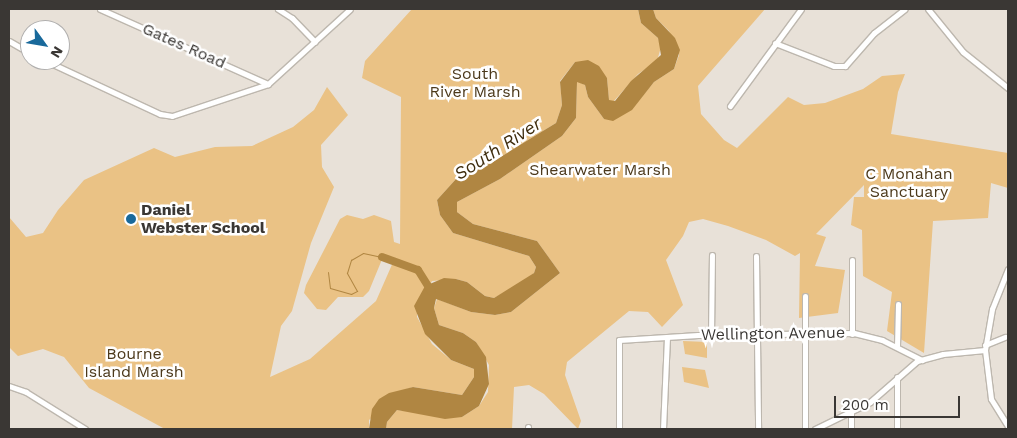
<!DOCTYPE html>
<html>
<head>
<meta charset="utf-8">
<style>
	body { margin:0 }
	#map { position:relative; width:1017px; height:438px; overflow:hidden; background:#e8e1d8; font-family:"Work Sans",sans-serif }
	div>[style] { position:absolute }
	.green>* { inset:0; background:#eac285 }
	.water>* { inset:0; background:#b08642 }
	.stream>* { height:1px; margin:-0.5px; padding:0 0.5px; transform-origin:0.5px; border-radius:0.5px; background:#b08642 }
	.river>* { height:8px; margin:-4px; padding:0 4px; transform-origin:4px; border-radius:4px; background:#b08642 }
	.roads { filter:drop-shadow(1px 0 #bdb7ae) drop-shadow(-1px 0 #bdb7ae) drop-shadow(0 1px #bdb7ae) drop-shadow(0 -1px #bdb7ae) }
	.minor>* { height:5px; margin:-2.5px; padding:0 2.5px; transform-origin:2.5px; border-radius:2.5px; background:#fff }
	.dots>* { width:14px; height:14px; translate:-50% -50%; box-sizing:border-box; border:2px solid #fff; border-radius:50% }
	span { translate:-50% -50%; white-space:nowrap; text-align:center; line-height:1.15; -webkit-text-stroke:5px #fff; paint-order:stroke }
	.street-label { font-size:16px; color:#3a3734 }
	.park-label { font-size:16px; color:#4c391b }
	.poi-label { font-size:16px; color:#3a3734; font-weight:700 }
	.left { translate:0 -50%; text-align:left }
	.water-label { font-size:18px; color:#3e2c0d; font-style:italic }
	.frame { position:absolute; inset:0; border:10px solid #3a3734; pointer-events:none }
	.north { position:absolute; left:20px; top:20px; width:50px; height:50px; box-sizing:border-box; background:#fff; border:1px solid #b0afae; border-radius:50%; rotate:122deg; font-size:14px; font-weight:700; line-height:20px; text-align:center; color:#3a3734 }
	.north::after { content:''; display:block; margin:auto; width:18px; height:22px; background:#19699b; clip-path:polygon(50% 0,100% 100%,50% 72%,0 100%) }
	.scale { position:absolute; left:834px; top:396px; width:126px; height:22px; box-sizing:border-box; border:2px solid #3a3734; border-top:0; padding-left:6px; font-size:15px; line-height:18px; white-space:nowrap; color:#3a3734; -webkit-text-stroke:4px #fff; paint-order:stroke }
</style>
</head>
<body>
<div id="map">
	<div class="green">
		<div style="clip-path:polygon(412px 9px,638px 9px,641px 23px,658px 38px,661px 47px,657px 61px,638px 74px,613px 102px,609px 101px,607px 78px,575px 62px,560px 81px,562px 105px,556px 123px,489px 164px,456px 179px,437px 200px,440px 215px,453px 233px,529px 256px,536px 267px,534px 273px,520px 284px,494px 298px,485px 296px,467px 282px,456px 279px,432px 281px,417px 310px,417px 317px,432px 344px,451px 360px,474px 369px,474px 377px,462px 395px,413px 387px,404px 390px,369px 420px,369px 429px,165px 429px,89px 388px,64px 357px,43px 349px,18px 356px,9px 347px,9px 217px,26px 237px,43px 233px,58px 210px,84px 180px,154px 148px,175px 157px,215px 147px,252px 146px,293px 127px,314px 110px,327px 87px,348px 115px,321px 145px,322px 167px,334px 187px,311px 243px,292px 311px,281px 326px,270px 377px,310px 359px,376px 301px,394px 260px,383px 257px,369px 291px,363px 297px,338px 297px,326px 310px,317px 309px,304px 293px,306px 285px,340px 219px,347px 215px,363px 219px,374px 215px,391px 221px,394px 242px,400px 244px,401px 97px,362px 78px,365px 61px)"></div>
		<div style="clip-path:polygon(653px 9px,765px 9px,698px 86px,701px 114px,724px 140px,737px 148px,788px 97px,804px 105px,825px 103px,863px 89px,882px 76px,905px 74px,898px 92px,891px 134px,1008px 153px,1008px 188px,991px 183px,988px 218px,933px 221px,924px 353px,887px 331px,892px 292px,863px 276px,862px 230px,851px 225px,854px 197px,864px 197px,864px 185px,816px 234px,826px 237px,815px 266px,845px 270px,838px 313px,799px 318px,800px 253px,795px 256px,766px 240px,728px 226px,703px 219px,689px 222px,683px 236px,666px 260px,683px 305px,662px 327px,648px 312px,629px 311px,567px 362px,565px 375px,581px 421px,578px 429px,544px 394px,529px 385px,514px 387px,512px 429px,386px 429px,387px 422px,397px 410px,462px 417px,479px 406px,488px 392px,489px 365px,476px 342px,463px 333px,439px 325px,434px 308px,437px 299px,471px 312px,495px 315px,511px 312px,560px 273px,537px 241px,473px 224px,457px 212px,457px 202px,500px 179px,562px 136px,576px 118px,577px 81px,585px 85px,588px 97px,604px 119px,631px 110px,654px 82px,674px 69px,679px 55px,669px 31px,656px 18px)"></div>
		<div style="clip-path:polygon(683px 341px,707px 342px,707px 358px,685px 354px)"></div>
		<div style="clip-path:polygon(682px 367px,705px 370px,709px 388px,684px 382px)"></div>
	</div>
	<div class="water">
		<div style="clip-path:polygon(638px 9px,653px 9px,656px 18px,675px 38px,680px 50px,674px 69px,654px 82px,632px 110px,613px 121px,604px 119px,588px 97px,585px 85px,577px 82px,576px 118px,562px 136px,500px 179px,457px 202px,457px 212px,473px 224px,537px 241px,560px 273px,511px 312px,495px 315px,471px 312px,436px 299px,434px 308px,439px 325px,463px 333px,476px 342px,486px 357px,489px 384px,479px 406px,462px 417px,445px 419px,397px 410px,387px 422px,386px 429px,369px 429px,372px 409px,379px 399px,389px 393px,413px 387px,462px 395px,474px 377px,474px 369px,451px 360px,425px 334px,414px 306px,425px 286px,444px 278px,456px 279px,467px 282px,485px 296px,494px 298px,534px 273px,536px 267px,529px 256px,453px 233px,440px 215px,437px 200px,456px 179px,489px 164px,556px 123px,562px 105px,560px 82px,575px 62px,588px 60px,599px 66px,607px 78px,609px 100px,615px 101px,631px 81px,661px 55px,658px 38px,641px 23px)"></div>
	</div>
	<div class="stream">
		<div style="left:328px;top:272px;width:16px;rotate:83deg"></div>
		<div style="left:330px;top:288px;width:22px;rotate:16deg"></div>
		<div style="left:351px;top:294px;width:7px;rotate:-27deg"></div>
		<div style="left:357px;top:291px;width:21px;rotate:-119deg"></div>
		<div style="left:347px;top:273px;width:14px;rotate:-73deg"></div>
		<div style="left:351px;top:260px;width:14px;rotate:-30deg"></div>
		<div style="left:363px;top:253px;width:19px;rotate:12deg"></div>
	</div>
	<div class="river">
		<div style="left:382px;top:257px;width:38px;rotate:20deg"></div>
		<div style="left:418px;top:270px;width:25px;rotate:58deg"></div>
	</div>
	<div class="roads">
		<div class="minor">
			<div style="left:100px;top:9px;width:184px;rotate:24.1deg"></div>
			<div style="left:278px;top:9px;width:17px;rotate:33deg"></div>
			<div style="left:292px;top:18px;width:33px;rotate:46deg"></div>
			<div style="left:928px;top:9px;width:55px;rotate:50.9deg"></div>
			<div style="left:963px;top:52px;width:58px;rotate:38.7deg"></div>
			<div style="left:9px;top:41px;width:24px;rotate:30deg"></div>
			<div style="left:775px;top:43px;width:63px;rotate:21.3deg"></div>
			<div style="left:834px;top:66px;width:11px"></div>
			<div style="left:845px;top:66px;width:44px;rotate:-48.7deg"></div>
			<div style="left:874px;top:33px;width:39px;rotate:-38deg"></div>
			<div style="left:44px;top:60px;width:128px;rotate:25deg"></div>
			<div style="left:160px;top:114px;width:12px;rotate:9deg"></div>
			<div style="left:172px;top:116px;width:101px;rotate:-18.4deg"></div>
			<div style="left:268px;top:84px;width:111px;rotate:-42.4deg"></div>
			<div style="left:730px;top:106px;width:120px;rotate:-53.8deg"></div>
			<div style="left:756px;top:256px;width:173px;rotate:89.3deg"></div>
			<div style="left:1008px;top:269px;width:43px;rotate:111.8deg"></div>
			<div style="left:992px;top:309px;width:42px;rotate:99.7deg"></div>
			<div style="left:985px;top:350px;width:49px;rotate:83deg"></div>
			<div style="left:991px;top:399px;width:32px;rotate:58deg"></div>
			<div style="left:852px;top:334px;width:74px;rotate:-90deg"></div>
			<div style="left:711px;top:335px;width:80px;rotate:-89.3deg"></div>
			<div style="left:985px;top:345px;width:22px;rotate:-22deg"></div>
			<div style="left:897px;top:346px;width:42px;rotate:-88.6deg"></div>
			<div style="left:897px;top:377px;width:52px;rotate:90deg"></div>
			<div style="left:9px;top:386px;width:18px;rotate:19deg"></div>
			<div style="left:26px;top:392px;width:70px;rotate:32.1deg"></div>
			<div style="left:851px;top:412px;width:17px;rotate:90deg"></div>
			<div style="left:528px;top:429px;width:2px;rotate:-90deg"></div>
			<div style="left:619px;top:429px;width:89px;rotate:-90deg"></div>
			<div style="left:619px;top:340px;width:79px;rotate:-3.6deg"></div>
			<div style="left:698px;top:335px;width:156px;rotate:-0.7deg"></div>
			<div style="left:854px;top:333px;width:29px;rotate:14deg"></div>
			<div style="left:882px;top:340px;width:45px;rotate:26.6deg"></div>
			<div style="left:663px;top:429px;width:92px;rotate:-87.5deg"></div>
			<div style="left:805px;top:429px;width:133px;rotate:-90deg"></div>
			<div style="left:815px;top:429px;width:61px;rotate:-26.1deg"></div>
			<div style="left:870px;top:402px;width:62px;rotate:-41.1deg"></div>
			<div style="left:917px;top:361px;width:27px;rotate:-15deg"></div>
			<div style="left:943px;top:354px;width:42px;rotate:-5.4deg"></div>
		</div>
	</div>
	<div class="dots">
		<div style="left:131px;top:219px;background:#19699b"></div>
	</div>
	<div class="street-label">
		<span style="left:184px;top:46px;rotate:24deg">Gates Road</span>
		<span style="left:773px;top:334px;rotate:-1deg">Wellington Avenue</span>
	</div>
	<div class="park-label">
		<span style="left:475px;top:83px">South<br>River Marsh</span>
		<span style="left:600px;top:170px">Shearwater Marsh</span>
		<span style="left:909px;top:183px">C Monahan<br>Sanctuary</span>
		<span style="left:134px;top:363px">Bourne<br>Island Marsh</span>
	</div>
	<div class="poi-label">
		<span class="left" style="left:141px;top:219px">Daniel<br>Webster School</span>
	</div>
	<div class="water-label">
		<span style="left:498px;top:149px;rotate:-33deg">South River</span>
	</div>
	<div class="frame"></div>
	<div class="north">N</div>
	<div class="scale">200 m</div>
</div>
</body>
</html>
